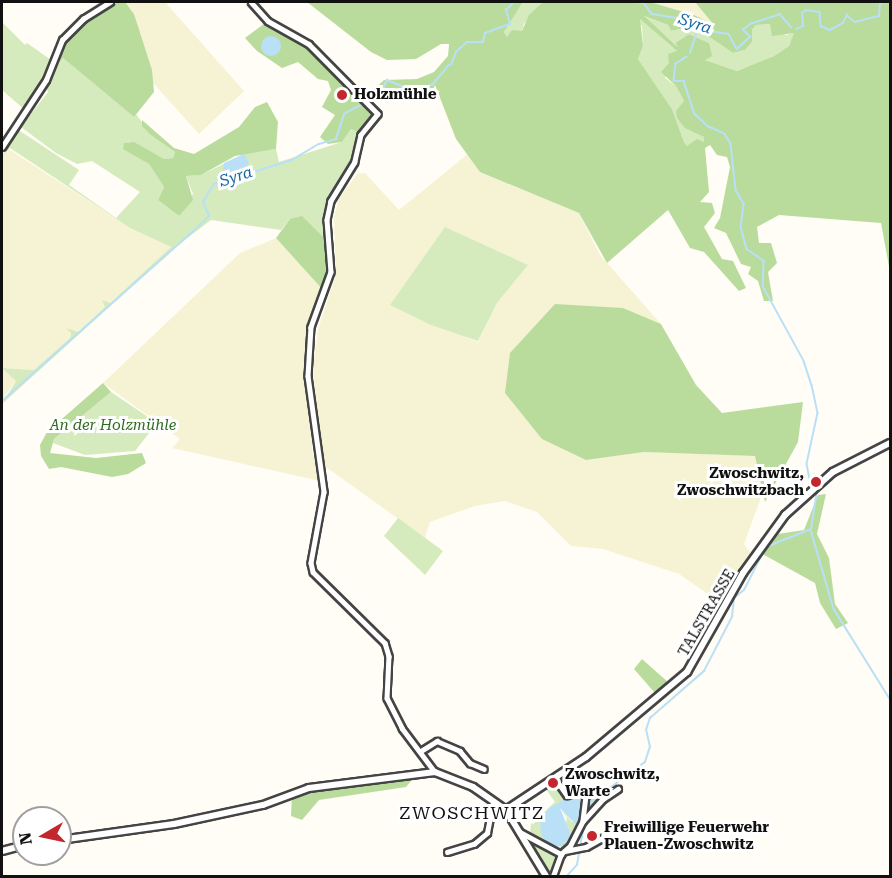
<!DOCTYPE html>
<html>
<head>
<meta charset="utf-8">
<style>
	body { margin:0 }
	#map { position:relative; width:892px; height:878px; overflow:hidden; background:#fffdf5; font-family:"Roboto Serif",serif }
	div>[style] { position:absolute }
	.farmland>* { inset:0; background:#f6f3d4 }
	.green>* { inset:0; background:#d5ebbd }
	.forest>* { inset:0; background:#b9dc9c }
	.water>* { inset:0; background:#b9e0f7 }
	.round { border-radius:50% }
	.stream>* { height:1.5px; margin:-0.75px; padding:0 0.75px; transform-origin:0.75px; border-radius:0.75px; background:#b9e0f7 }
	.roads { filter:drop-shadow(2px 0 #444) drop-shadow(-2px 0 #444) drop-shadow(0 2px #444) drop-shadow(0 -2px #444) }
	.minor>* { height:4.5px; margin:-2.25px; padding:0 2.25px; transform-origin:2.25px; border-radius:2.25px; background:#fff }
	.tertiary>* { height:6px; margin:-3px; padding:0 3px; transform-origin:3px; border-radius:3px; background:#fff }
	.dots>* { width:16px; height:16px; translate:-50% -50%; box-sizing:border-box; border:3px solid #fff; border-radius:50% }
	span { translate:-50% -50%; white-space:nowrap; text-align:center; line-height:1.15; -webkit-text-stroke:6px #fff; paint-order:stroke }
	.poi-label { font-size:15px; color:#111; font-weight:700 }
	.left { translate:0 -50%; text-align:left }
	.right { translate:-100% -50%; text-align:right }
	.park-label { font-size:15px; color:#2f6b1f; font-style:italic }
	.street-label { font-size:15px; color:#111 }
	.water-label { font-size:16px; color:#1768a6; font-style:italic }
	.quarter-label { font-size:18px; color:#111; letter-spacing:1.5px }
	.frame { position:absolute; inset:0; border:3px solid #111; pointer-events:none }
	.north { position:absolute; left:12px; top:806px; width:60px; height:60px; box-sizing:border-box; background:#fff; border:2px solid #a0a0a0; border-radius:50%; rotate:261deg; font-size:16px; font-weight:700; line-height:24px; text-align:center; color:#111 }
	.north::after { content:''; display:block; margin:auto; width:21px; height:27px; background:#c4262e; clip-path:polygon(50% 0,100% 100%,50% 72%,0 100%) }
</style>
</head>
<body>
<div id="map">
	<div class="farmland">
		<div style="clip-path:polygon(125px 2px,165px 2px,244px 91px,199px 134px,153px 83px,134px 14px)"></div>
		<div style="clip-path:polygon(650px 2px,695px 2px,715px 23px,710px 25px,694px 15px)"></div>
		<div style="clip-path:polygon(7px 148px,130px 228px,171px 247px,78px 332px,71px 332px,70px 338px,34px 370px,3px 368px,16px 381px,2px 400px,2px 156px)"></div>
		<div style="clip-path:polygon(evenodd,469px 153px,480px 172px,579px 213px,600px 255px,661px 324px,623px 308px,586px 460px,644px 452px,756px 456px,763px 492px,744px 544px,753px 557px,721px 603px,679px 574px,603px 549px,571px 546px,537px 512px,504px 501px,475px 506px,430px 522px,425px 538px,326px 467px,321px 456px,313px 368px,318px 329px,336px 275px,334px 218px,339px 199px,357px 174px,365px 173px,399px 210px,469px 153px,528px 265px,497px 303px,478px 342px,390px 305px,528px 265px)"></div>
		<div style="clip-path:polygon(276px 238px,323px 290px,309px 322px,305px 374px,313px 409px,312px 451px,320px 481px,172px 448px,180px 439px,103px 383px,240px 253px)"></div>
	</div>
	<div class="green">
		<div style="clip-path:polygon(523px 2px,543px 2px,524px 24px,522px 31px,507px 37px,504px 32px)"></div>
		<div style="clip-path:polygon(612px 7px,639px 18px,677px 51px,665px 78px,676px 86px,684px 101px,677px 118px,704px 137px,704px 142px,687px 146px,684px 142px,672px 109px,638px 59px,643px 46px,642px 26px)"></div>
		<div style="clip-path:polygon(643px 16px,668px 25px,671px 31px,693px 26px,733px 53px,745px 50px,752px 42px,752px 30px,756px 25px,770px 24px,786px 35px,795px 32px,789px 46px,774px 56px,737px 71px,702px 59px,709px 43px,689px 34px,675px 43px,680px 48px)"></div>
		<div style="clip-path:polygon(2px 22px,25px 45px,27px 43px,51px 60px,25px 110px,2px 90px)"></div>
		<div style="clip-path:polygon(63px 58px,134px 117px,136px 114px,152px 136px,175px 152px,173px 158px,164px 159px,129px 142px,123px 146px,149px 164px,164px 187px,158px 200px,179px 216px,193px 194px,186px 176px,201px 175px,244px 154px,276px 149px,279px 162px,342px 142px,351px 129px,360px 133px,353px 165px,332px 191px,325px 214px,326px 240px,290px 219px,281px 230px,211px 220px,173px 249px,2px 404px,16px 381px,2px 368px,34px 370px,70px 338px,71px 333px,66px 328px,78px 332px,105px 307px,102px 300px,110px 303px,171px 247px,130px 228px,10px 148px,2px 156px,17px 129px,79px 170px,69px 185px,116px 218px,140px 192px,92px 161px,77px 164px,56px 153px,21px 127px,48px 92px,46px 86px,55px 66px)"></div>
		<div style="clip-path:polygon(445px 227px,528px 265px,497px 303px,478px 341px,431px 325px,390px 305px)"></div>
		<div style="clip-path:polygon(111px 392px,157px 423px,135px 451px,85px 455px,53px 443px,54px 439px)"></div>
		<div style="clip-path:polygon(398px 518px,443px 551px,425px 575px,384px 536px)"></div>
		<div style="clip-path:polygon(557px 782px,568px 797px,557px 806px,552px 847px,560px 848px,567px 818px,560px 808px,572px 822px,582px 818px,562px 851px,558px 851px,530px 834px,531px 824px,555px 802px,545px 788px)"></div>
		<div style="clip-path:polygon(600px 786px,616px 789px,585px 815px,588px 797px)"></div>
		<div style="clip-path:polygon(526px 838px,556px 854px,552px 876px,548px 876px)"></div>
	</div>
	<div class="forest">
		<div style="clip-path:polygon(118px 2px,125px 2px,134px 14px,152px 70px,154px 92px,134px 117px,63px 58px,55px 66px,63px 45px,83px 24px)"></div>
		<div style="clip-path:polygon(evenodd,307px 2px,523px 2px,504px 32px,507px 37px,512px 30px,522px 31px,529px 15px,543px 2px,650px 2px,694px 15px,714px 25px,695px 2px,890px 2px,890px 272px,881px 223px,779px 215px,757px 227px,759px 243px,771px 243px,777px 263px,768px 272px,773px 301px,764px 301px,758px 281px,748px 274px,751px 267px,741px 264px,726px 233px,714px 228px,720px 218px,730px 167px,727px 157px,717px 155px,710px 145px,705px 148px,709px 192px,700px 202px,712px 203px,715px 213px,704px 227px,722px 259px,733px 261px,746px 288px,739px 291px,704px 252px,690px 248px,668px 210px,607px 263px,579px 213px,480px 172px,456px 139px,435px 85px,430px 98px,410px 101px,395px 91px,380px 101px,372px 96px,371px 92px,384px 80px,417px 79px,434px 72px,448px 56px,449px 44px,441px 44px,416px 59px,387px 60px,371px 52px,307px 2px,644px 16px,668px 25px,671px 31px,693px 26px,733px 53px,745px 50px,752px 42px,752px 30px,756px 25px,770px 24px,772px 36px,794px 33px,789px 46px,774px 56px,737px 71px,705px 60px,712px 56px,709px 43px,689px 34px,675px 43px,678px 47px,644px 16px,307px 2px,640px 19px,677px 51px,668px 54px,669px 63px,661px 72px,676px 86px,684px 101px,676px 111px,677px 118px,685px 128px,704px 137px,704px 142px,697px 139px,687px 146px,684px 142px,672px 109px,638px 59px,643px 46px,640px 19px)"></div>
		<div style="clip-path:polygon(268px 21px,309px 44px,368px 105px,374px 115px,360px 133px,351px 129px,342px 142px,328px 144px,320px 137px,335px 115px,322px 107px,331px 90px,328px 81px,318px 79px,298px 62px,282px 68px,257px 51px,245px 38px)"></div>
		<div style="clip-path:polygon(267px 102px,278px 122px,276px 149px,235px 156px,201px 175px,186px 176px,193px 200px,179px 216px,158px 200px,164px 187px,149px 164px,123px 149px,124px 143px,134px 142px,164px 159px,173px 158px,175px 152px,152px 136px,142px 126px,142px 120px,174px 148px,194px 154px,239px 127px,255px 107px)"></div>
		<div style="clip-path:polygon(302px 216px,326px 240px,327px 272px,323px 290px,276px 238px,290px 219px)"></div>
		<div style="clip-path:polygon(555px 304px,623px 308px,661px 324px,696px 385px,722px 413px,803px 402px,798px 442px,765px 502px,755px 456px,644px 452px,586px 460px,542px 439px,505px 393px,510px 353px)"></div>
		<div style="clip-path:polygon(103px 383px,111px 392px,54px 439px,50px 453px,96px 458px,142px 453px,146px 463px,128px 474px,112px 477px,61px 467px,49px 469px,41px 456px,40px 445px,47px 432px)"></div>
		<div style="clip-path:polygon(826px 494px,817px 534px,829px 558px,835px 604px,848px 623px,836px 629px,820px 603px,815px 583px,759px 552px,771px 535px,804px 530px,818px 495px)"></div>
		<div style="clip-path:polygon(642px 659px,669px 683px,655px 693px,634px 669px)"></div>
		<div style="clip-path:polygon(416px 775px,406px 787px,319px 800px,302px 820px,291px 816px,292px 794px)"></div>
	</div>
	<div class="water">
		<div class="round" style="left:261px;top:36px;width:20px;height:20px"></div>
		<div style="clip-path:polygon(244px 154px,249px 163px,247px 166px,229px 173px,223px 169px,224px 163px)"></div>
		<div style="clip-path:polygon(576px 793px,584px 797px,582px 818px,575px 824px,560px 808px,571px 835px,563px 846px,552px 847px,541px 835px,540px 818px,549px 808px)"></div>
	</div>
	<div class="stream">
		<div style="left:634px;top:2px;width:10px;rotate:6deg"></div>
		<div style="left:644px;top:3px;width:14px;rotate:54deg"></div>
		<div style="left:652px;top:14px;width:39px;rotate:9deg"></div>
		<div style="left:691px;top:20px;width:11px;rotate:52deg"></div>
		<div style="left:698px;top:29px;width:31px;rotate:9deg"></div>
		<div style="left:729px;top:34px;width:17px;rotate:62deg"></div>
		<div style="left:737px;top:49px;width:18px;rotate:-43deg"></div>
		<div style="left:750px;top:37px;width:10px;rotate:-135deg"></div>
		<div style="left:743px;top:30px;width:9px;rotate:-41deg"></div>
		<div style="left:750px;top:24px;width:32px;rotate:-18deg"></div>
		<div style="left:780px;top:14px;width:18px;rotate:49deg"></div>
		<div style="left:796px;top:29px;width:8px;rotate:-23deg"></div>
		<div style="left:803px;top:26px;width:13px;rotate:-94deg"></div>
		<div style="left:802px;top:13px;width:5px;rotate:-37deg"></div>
		<div style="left:806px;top:10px;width:14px;rotate:8deg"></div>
		<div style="left:820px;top:12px;width:14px;rotate:86deg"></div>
		<div style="left:821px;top:26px;width:10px;rotate:24deg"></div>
		<div style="left:830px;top:30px;width:15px;rotate:-28deg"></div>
		<div style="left:843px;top:23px;width:9px;rotate:-63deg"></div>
		<div style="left:847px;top:15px;width:11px;rotate:41deg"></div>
		<div style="left:855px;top:22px;width:25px;rotate:-14deg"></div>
		<div style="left:879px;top:16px;width:13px;rotate:-86deg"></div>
		<div style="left:880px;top:3px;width:6px;rotate:-9deg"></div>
		<div style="left:690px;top:53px;width:25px;rotate:-72deg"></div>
		<div style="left:687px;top:57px;width:13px;rotate:148deg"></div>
		<div style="left:676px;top:64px;width:17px;rotate:97deg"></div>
		<div style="left:674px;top:81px;width:10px"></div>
		<div style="left:684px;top:81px;width:35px;rotate:72deg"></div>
		<div style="left:695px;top:114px;width:18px;rotate:43deg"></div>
		<div style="left:708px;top:126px;width:19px;rotate:25deg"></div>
		<div style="left:725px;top:134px;width:12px;rotate:59deg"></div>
		<div style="left:731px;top:144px;width:46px;rotate:83.8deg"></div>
		<div style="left:736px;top:190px;width:16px;rotate:60deg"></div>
		<div style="left:744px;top:204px;width:23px;rotate:97deg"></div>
		<div style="left:741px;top:227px;width:23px;rotate:75deg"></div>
		<div style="left:747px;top:249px;width:21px;rotate:35deg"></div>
		<div style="left:764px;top:261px;width:25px;rotate:92deg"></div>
		<div style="left:763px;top:286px;width:85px;rotate:61.3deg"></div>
		<div style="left:804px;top:361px;width:25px;rotate:72deg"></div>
		<div style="left:812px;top:385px;width:29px;rotate:78deg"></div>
		<div style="left:818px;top:413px;width:52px;rotate:102.2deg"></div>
		<div style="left:807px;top:464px;width:20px;rotate:79deg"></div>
		<div style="left:451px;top:65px;width:14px;rotate:-69deg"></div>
		<div style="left:456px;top:52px;width:15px;rotate:-42deg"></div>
		<div style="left:467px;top:42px;width:16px"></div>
		<div style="left:483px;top:42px;width:9px;rotate:-77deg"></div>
		<div style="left:485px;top:33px;width:27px;rotate:-20deg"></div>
		<div style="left:510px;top:24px;width:15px;rotate:-106deg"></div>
		<div style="left:506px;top:10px;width:11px;rotate:-45deg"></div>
		<div style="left:369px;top:101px;width:16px;rotate:-38deg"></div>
		<div style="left:382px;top:91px;width:12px;rotate:-66deg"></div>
		<div style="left:387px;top:80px;width:29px;rotate:22deg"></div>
		<div style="left:414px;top:91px;width:20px;rotate:-20deg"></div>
		<div style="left:433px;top:84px;width:25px;rotate:-50deg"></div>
		<div style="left:2px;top:401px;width:265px;rotate:-41.6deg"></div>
		<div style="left:200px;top:225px;width:13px;rotate:-45deg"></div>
		<div style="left:209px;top:216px;width:15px;rotate:-113deg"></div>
		<div style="left:203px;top:202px;width:21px;rotate:-59deg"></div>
		<div style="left:214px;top:184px;width:82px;rotate:-17.1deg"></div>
		<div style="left:292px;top:160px;width:31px;rotate:-31deg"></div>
		<div style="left:319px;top:144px;width:18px;rotate:-16deg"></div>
		<div style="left:336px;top:139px;width:26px;rotate:-72deg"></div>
		<div style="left:344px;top:114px;width:24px;rotate:-28deg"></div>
		<div style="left:811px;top:530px;width:82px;rotate:73.8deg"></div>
		<div style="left:834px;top:609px;width:106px;rotate:58.1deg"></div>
		<div style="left:587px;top:815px;width:14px;rotate:-73deg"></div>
		<div style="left:591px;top:802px;width:67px;rotate:-36.5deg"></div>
		<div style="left:645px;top:762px;width:16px;rotate:-72deg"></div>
		<div style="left:650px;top:747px;width:17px;rotate:-103deg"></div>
		<div style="left:646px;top:730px;width:13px;rotate:-72deg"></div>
		<div style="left:650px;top:718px;width:72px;rotate:-41deg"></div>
		<div style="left:704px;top:671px;width:61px;rotate:-62.6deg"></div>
		<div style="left:732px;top:617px;width:19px;rotate:-84deg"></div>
		<div style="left:734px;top:598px;width:13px;rotate:-39deg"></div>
		<div style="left:744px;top:590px;width:48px;rotate:-62.9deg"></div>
		<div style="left:766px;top:547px;width:48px;rotate:-21.8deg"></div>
		<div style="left:811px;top:529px;width:37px;rotate:-81deg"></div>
		<div style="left:567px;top:876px;width:15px;rotate:-48deg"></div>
		<div style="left:577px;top:865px;width:42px;rotate:-80.3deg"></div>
	</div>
	<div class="roads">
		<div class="minor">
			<div style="left:251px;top:2px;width:25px;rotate:48deg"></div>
			<div style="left:268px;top:21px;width:47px;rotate:29.3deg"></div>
			<div style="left:309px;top:44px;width:98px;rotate:45.4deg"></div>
			<div style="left:378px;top:114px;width:27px;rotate:129deg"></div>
			<div style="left:361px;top:135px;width:28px;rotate:103deg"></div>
			<div style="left:355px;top:162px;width:46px;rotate:121.6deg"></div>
			<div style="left:331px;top:201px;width:19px;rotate:102deg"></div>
			<div style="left:327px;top:220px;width:52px;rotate:85.6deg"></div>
			<div style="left:331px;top:272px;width:59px;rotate:110deg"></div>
			<div style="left:311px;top:327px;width:49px;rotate:93.5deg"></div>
			<div style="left:308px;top:376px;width:117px;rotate:82.1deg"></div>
			<div style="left:324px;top:492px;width:72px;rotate:100.4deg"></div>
			<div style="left:311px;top:563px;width:9px;rotate:77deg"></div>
			<div style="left:313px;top:572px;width:101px;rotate:44.6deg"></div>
			<div style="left:385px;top:643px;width:14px;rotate:73deg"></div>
			<div style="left:389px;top:656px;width:42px;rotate:92.7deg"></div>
			<div style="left:387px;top:698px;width:34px;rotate:63deg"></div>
			<div style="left:402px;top:728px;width:55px;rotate:53.1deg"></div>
			<div style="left:2px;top:147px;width:80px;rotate:-56.7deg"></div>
			<div style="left:46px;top:80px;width:43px;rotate:-68.2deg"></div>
			<div style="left:62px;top:40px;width:30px;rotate:-45deg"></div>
			<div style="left:83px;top:19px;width:32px;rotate:-32deg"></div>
			<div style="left:421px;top:751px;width:19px;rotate:-32deg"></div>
			<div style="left:437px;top:741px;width:25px;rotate:23deg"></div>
			<div style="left:460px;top:751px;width:16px;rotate:50deg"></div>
			<div style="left:470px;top:763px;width:15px;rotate:23deg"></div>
			<div style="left:555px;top:778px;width:21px;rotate:55deg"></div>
			<div style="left:567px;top:795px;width:15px;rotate:-16deg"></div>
			<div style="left:581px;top:791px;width:7px;rotate:45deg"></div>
			<div style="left:586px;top:796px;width:25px;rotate:97deg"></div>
			<div style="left:520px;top:832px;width:47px;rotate:28.2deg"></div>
			<div style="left:565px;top:851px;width:21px;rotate:-11deg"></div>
			<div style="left:586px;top:847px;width:29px;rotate:-29deg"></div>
			<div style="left:447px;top:852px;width:28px;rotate:-17deg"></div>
			<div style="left:474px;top:844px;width:17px;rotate:-40deg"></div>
			<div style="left:487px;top:833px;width:31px;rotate:-79deg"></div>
			<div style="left:553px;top:876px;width:23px;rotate:-70deg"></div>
			<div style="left:561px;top:854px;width:12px;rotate:-42deg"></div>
			<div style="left:570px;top:846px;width:28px;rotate:-63deg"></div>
			<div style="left:583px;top:821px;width:30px;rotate:-48deg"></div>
			<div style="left:603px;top:799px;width:18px;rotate:-34deg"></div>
		</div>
		<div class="tertiary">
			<div style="left:506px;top:810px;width:96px;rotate:-33.5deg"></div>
			<div style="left:586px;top:757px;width:132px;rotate:-40.1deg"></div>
			<div style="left:687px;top:672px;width:114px;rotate:-60.5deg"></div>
			<div style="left:743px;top:573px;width:72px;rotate:-54.1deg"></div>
			<div style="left:785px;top:515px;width:64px;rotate:-41.9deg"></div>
			<div style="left:833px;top:472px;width:64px;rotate:-27deg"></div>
			<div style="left:506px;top:810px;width:77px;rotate:58.8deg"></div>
			<div style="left:60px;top:840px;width:115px;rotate:-8deg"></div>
			<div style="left:174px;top:824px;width:91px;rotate:-12.1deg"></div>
			<div style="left:263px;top:805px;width:49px;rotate:-20.3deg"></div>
			<div style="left:309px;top:788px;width:127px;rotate:-7.2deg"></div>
			<div style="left:435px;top:772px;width:41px;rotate:21.5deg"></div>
			<div style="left:473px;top:787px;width:40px;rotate:34.9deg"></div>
			<div style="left:2px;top:851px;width:23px;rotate:-15deg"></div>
		</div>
	</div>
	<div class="dots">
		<div style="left:342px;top:95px;background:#c4262e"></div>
		<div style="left:816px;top:482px;background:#c4262e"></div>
		<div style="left:553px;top:783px;background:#c4262e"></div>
		<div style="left:592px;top:836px;background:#c4262e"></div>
	</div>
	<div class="poi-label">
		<span class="left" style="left:354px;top:95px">Holzmühle</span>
		<span class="right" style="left:804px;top:482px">Zwoschwitz,<br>Zwoschwitzbach</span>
		<span class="left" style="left:565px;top:783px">Zwoschwitz,<br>Warte</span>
		<span class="left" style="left:604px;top:836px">Freiwillige Feuerwehr<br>Plauen-Zwoschwitz</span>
	</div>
	<div class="park-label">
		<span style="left:113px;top:426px">An der Holzmühle</span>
	</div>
	<div class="street-label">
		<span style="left:707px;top:613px;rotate:-60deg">TALSTRASSE</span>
	</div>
	<div class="water-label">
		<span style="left:695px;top:24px;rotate:18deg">Syra</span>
		<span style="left:236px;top:177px;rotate:-18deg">Syra</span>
	</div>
	<div class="quarter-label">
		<span style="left:472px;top:813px">ZWOSCHWITZ</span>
	</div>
	<div class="frame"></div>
	<div class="north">N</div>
</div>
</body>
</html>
